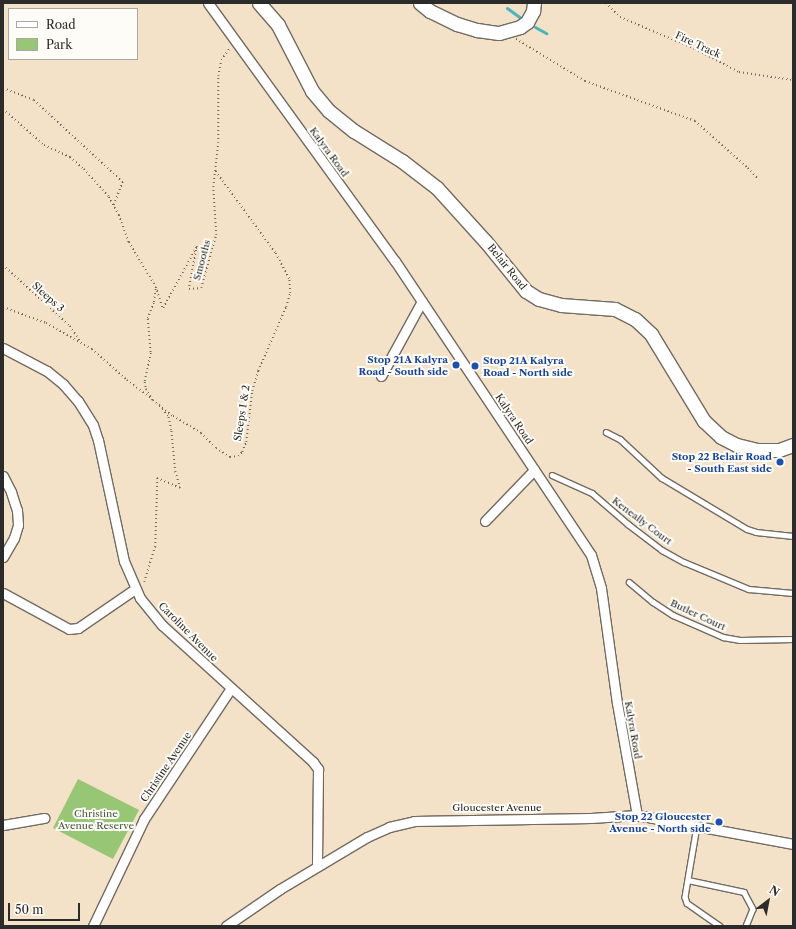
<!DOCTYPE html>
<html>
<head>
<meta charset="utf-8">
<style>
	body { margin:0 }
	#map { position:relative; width:796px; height:929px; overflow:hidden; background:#f3e2c7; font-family:"Libre Caslon Text",serif }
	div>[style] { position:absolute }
	.green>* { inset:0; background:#97c775 }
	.stream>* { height:3px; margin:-1.5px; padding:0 1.5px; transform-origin:1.5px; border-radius:1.5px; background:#47b6c0 }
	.path>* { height:1.5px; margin-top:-0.75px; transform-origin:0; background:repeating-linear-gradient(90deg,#716b62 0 1px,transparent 0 4px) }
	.roads { filter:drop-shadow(1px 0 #716b62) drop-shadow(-1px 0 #716b62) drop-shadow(0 1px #716b62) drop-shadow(0 -1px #716b62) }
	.lane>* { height:4.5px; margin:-2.25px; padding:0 2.25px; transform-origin:2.25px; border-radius:2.25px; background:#fff }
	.street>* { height:9px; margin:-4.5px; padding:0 4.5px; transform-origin:4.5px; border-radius:4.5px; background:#fff }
	.secondary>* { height:13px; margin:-6.5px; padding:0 6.5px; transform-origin:6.5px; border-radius:6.5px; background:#fff }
	.dots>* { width:11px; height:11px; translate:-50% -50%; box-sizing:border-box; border:2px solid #fdfcf7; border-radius:50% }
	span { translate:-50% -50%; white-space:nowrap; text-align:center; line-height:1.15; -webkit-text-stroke:4px #fdfcf7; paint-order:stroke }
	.street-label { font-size:10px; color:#2b2b2b }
	.transit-label { font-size:10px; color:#164399; font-weight:700 }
	.right { translate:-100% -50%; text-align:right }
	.left { translate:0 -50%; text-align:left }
	.park-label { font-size:10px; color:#4b5a41 }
	.frame { position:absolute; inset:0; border:4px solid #2b2b2b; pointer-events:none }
	.legend { position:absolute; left:8px; top:8px; width:130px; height:52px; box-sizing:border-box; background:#fdfcf7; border:1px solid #a9a8a5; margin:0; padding:5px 7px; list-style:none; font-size:12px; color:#2b2b2b }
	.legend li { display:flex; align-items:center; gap:8px; height:20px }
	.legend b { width:20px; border:1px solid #a9a8a5 }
	.north { position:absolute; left:748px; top:881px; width:40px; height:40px; -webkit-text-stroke:3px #fdfcf7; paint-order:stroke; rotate:32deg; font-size:11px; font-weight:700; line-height:16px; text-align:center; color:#2b2b2b }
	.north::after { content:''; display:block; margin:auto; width:14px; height:18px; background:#2b2b2b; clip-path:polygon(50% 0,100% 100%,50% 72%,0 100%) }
	.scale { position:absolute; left:8px; top:903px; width:72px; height:18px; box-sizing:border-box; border:2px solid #2b2b2b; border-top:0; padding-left:5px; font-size:12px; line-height:14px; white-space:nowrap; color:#2b2b2b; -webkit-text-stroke:3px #fdfcf7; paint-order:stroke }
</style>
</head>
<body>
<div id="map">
	<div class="green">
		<div style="clip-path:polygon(78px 779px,139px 810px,113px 859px,53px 828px)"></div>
	</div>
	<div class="stream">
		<div style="left:507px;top:8px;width:17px;rotate:36deg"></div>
		<div style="left:535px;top:27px;width:13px;rotate:29deg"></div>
	</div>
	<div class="path">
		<div style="left:606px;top:3px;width:20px;rotate:45deg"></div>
		<div style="left:620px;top:17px;width:82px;rotate:23.1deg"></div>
		<div style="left:695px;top:49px;width:50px;rotate:27.6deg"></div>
		<div style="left:739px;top:72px;width:55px;rotate:8.4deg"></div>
		<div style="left:516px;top:39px;width:81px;rotate:31.3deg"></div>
		<div style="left:585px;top:81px;width:117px;rotate:20deg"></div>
		<div style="left:695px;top:121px;width:71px;rotate:41.6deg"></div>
		<div style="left:748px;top:168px;width:16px;rotate:47deg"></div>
		<div style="left:3px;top:88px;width:33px;rotate:21deg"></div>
		<div style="left:34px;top:100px;width:121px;rotate:42.7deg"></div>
		<div style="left:123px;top:182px;width:26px;rotate:111deg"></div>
		<div style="left:3px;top:109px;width:55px;rotate:41.3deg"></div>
		<div style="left:44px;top:145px;width:29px;rotate:25deg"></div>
		<div style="left:70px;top:157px;width:18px;rotate:41deg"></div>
		<div style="left:84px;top:169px;width:38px;rotate:48deg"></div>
		<div style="left:109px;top:197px;width:21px;rotate:61deg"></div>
		<div style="left:119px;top:215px;width:29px;rotate:70deg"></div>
		<div style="left:129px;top:242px;width:52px;rotate:59deg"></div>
		<div style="left:156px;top:287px;width:22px;rotate:72deg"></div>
		<div style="left:163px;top:308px;width:71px;rotate:-61.3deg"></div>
		<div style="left:197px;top:246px;width:44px;rotate:100.5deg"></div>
		<div style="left:189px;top:289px;width:12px;rotate:-5deg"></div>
		<div style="left:201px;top:288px;width:55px;rotate:-74.2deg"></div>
		<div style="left:216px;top:235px;width:48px;rotate:-93.6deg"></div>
		<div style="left:213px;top:187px;width:44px;rotate:-83.5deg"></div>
		<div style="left:218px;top:143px;width:67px;rotate:-90deg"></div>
		<div style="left:218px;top:76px;width:16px;rotate:-79deg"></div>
		<div style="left:221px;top:60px;width:14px;rotate:-54deg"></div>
		<div style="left:3px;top:265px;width:91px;rotate:42.3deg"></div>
		<div style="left:70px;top:326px;width:18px;rotate:56deg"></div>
		<div style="left:156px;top:289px;width:14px;rotate:98deg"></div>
		<div style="left:154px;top:303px;width:17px;rotate:111deg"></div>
		<div style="left:148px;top:319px;width:34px;rotate:85deg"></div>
		<div style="left:151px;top:353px;width:30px;rotate:102deg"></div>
		<div style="left:145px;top:382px;width:7px;rotate:82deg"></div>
		<div style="left:146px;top:389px;width:13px;rotate:58deg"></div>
		<div style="left:153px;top:400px;width:26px;rotate:39deg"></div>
		<div style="left:173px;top:416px;width:33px;rotate:31deg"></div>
		<div style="left:201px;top:433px;width:21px;rotate:45deg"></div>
		<div style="left:216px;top:448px;width:17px;rotate:33deg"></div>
		<div style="left:230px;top:457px;width:8px;rotate:-7deg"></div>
		<div style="left:238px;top:456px;width:6px;rotate:-45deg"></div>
		<div style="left:242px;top:452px;width:11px;rotate:-68deg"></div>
		<div style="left:246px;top:442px;width:51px;rotate:-83.3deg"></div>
		<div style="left:252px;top:391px;width:21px;rotate:-73deg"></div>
		<div style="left:258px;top:371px;width:70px;rotate:-66.4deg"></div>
		<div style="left:286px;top:307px;width:15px;rotate:-74deg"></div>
		<div style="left:290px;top:293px;width:14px;rotate:-94deg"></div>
		<div style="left:289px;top:279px;width:30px;rotate:-118deg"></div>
		<div style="left:275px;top:253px;width:102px;rotate:-126.2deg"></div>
		<div style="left:3px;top:307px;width:46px;rotate:20.4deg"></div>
		<div style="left:46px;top:323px;width:53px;rotate:29.5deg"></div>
		<div style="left:92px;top:349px;width:47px;rotate:41.5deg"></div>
		<div style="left:127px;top:380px;width:30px;rotate:37deg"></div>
		<div style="left:144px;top:582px;width:37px;rotate:-73deg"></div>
		<div style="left:155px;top:547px;width:69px;rotate:-88.3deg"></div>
		<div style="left:157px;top:478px;width:25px;rotate:23deg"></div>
		<div style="left:180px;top:488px;width:17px;rotate:-107deg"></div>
		<div style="left:175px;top:472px;width:42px;rotate:-95.4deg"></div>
		<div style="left:171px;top:430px;width:14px;rotate:-102deg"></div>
		<div style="left:168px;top:416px;width:16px;rotate:-133deg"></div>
	</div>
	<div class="roads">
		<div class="lane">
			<div style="left:606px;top:432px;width:16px;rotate:27deg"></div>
			<div style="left:620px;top:439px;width:57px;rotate:42.9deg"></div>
			<div style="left:662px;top:478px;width:99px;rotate:31deg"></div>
			<div style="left:747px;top:529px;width:9px;rotate:18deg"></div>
			<div style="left:756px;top:532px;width:37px;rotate:6deg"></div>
			<div style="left:552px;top:475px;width:44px;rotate:24.2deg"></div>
			<div style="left:592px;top:493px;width:48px;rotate:40.7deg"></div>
			<div style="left:628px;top:524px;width:43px;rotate:37.4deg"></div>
			<div style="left:662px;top:550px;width:25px;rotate:29deg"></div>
			<div style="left:684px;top:562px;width:70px;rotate:22.6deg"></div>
			<div style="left:749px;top:589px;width:44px;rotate:5.2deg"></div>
			<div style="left:629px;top:582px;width:31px;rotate:40deg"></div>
			<div style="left:653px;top:602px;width:24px;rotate:33deg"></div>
			<div style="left:673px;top:615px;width:55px;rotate:23.7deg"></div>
			<div style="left:723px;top:637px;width:17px;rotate:10deg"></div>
			<div style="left:740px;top:640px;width:53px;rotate:-1.1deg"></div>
			<div style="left:697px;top:826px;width:72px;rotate:99.6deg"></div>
			<div style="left:685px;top:897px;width:6px;rotate:72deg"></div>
			<div style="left:687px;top:903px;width:40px;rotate:34.9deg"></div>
			<div style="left:688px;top:880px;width:57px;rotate:12.1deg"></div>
			<div style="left:744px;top:892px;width:19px;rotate:62deg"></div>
			<div style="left:753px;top:909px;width:18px;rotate:112deg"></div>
		</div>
		<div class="street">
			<div style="left:208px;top:3px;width:319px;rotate:54.1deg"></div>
			<div style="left:395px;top:261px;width:353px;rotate:56.3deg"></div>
			<div style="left:591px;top:555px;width:34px;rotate:73deg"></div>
			<div style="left:601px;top:588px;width:116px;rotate:82.1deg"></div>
			<div style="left:617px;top:703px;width:114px;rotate:79.9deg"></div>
			<div style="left:3px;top:348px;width:50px;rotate:27.6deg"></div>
			<div style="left:47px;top:371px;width:21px;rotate:39deg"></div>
			<div style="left:63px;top:384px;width:23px;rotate:49deg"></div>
			<div style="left:78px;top:401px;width:28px;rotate:58deg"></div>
			<div style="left:93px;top:425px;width:16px;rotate:72deg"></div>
			<div style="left:98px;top:440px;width:124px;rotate:77.9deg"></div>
			<div style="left:124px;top:561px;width:40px;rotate:66.6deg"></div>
			<div style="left:140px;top:598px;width:35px;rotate:51deg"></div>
			<div style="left:162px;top:625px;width:204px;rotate:42.2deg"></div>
			<div style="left:313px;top:762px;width:9px;rotate:54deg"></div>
			<div style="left:318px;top:769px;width:97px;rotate:90.6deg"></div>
			<div style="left:381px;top:376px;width:85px;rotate:-61.3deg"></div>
			<div style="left:3px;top:476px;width:18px;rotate:63deg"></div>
			<div style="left:11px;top:492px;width:19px;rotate:72deg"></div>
			<div style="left:17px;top:510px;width:15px;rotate:86deg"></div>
			<div style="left:18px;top:525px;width:14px;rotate:107deg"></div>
			<div style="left:14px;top:538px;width:22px;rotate:120deg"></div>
			<div style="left:485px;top:521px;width:71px;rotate:-46.1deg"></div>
			<div style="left:3px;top:593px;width:75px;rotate:28.6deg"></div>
			<div style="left:69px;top:629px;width:9px;rotate:-6deg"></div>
			<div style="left:78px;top:628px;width:69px;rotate:-34.4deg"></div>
			<div style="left:3px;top:825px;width:42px;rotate:-9.7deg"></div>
			<div style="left:93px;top:926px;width:119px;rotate:-64.5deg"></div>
			<div style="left:144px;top:819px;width:157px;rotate:-56.4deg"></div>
			<div style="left:226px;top:926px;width:65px;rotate:-34.4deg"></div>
			<div style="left:280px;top:889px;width:101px;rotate:-30.9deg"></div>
			<div style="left:367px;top:837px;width:24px;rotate:-24deg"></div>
			<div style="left:389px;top:827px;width:26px;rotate:-13deg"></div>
			<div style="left:414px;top:821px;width:177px;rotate:-1deg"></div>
			<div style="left:591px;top:818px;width:46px;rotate:-3.7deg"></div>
			<div style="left:637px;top:815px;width:159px;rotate:10.5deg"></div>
		</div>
		<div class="secondary">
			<div style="left:259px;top:3px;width:29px;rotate:49deg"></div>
			<div style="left:278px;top:25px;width:74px;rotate:62.7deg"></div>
			<div style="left:312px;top:91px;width:26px;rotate:50deg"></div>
			<div style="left:329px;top:111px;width:32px;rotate:39deg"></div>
			<div style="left:354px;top:131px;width:57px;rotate:32deg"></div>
			<div style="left:402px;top:161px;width:44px;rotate:37.6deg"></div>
			<div style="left:437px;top:188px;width:73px;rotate:47.8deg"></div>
			<div style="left:486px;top:242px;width:63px;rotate:50.8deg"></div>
			<div style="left:526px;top:291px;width:15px;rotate:32deg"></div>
			<div style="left:539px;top:299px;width:23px;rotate:15deg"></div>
			<div style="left:561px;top:305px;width:54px;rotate:4.2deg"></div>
			<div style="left:615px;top:309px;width:22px;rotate:27deg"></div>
			<div style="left:635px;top:319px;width:22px;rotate:43deg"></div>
			<div style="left:651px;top:334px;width:102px;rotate:58.7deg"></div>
			<div style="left:704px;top:421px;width:23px;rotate:43deg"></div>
			<div style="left:721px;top:437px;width:18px;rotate:27deg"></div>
			<div style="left:737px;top:445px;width:21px;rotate:14deg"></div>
			<div style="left:757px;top:450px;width:22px"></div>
			<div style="left:779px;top:450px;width:15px;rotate:-20deg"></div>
			<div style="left:420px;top:3px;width:13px;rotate:39deg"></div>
			<div style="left:430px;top:11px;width:30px;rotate:26deg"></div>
			<div style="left:457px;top:24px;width:21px;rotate:17deg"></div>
			<div style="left:477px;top:30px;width:22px;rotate:8deg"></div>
			<div style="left:499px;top:33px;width:22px;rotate:-16deg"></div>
			<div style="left:520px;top:27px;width:9px;rotate:-36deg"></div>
			<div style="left:527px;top:22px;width:13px;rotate:-61deg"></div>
			<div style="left:533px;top:11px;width:8px;rotate:-83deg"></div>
		</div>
	</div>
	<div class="dots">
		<div style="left:456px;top:365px;background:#1a4fb4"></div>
		<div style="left:475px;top:366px;background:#1a4fb4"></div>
		<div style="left:780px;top:462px;background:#1a4fb4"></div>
		<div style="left:719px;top:822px;background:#1a4fb4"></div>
	</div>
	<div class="street-label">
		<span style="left:698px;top:45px;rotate:25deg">Fire Track</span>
		<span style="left:329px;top:152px;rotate:54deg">Kalyra Road</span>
		<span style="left:202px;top:260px;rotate:-75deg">Smooths</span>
		<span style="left:507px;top:267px;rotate:51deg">Belair Road</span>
		<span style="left:48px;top:297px;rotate:42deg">Sleeps 3</span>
		<span style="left:242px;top:413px;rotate:-81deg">Sleeps 1 &amp; 2</span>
		<span style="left:514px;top:419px;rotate:56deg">Kalyra Road</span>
		<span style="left:642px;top:521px;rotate:37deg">Keneally Court</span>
		<span style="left:698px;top:615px;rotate:25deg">Butler Court</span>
		<span style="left:188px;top:632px;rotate:45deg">Caroline Avenue</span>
		<span style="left:633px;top:730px;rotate:80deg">Kalyra Road</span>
		<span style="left:166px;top:767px;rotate:-56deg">Christine Avenue</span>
		<span style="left:497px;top:808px">Gloucester Avenue</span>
	</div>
	<div class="transit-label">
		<span class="right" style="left:448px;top:365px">Stop 21A Kalyra<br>Road - South side</span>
		<span class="left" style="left:483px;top:366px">Stop 21A Kalyra<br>Road - North side</span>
		<span class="right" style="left:772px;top:462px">Stop 22 Belair Road<br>- South East side</span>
		<span class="right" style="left:711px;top:822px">Stop 22 Gloucester<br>Avenue - North side</span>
	</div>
	<div class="park-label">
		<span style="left:96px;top:819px">Christine<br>Avenue Reserve</span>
	</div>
	<div class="frame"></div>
	<ul class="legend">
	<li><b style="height:5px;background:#fff"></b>Road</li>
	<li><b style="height:11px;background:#97c775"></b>Park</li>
	</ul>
	<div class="north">N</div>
	<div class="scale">50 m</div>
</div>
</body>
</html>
